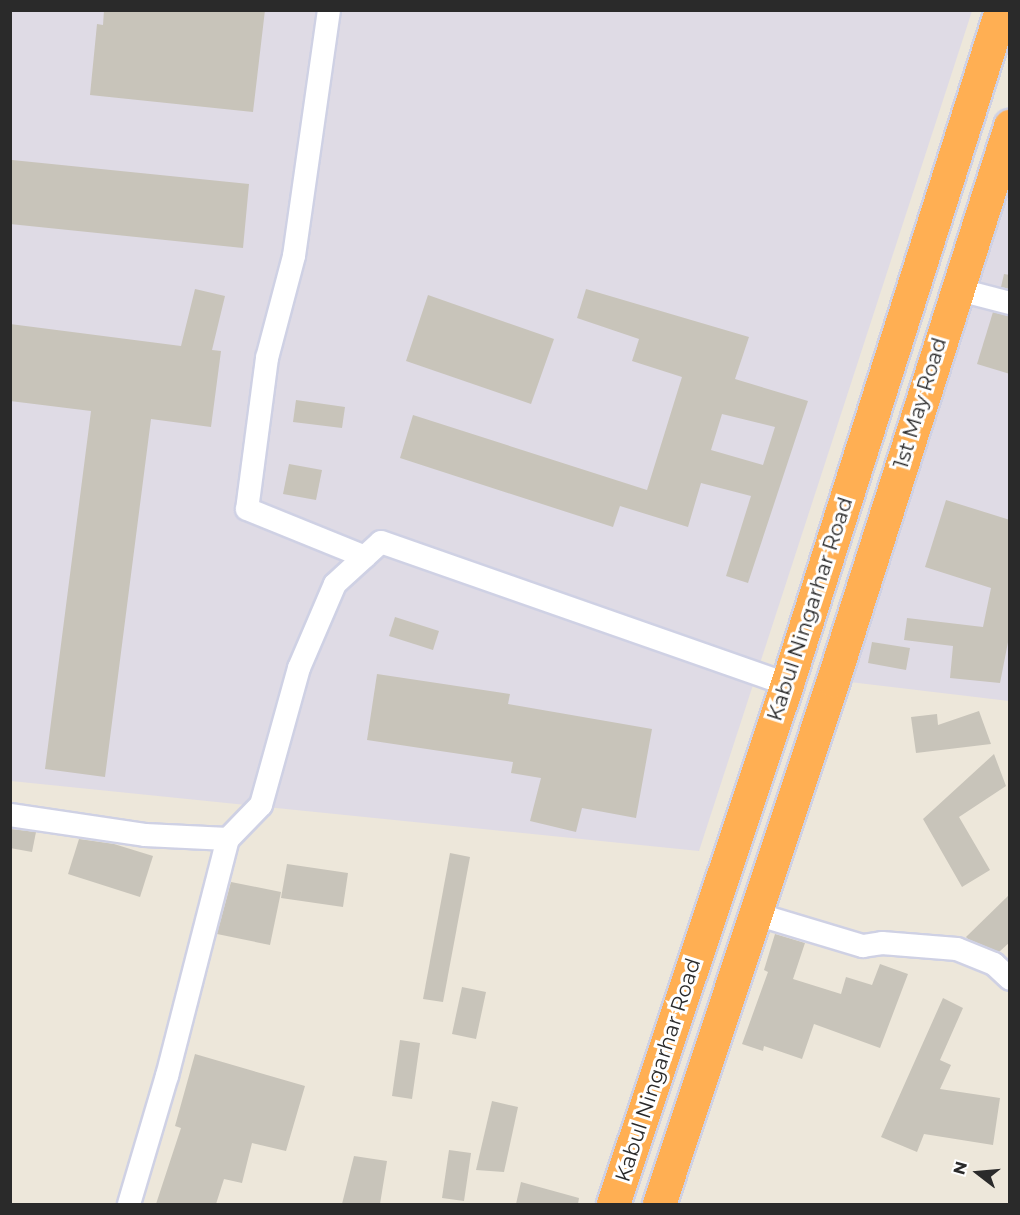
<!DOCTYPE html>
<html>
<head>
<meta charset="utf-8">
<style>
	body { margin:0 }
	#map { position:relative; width:1020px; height:1215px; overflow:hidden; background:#ede7da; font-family:Montserrat,sans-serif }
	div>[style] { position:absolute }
	.industrial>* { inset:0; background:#dfdbe5 }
	.building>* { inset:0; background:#c8c4ba }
	.roads { filter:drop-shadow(2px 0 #cfd1e4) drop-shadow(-2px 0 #cfd1e4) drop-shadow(0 2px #cfd1e4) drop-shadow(0 -2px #cfd1e4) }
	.street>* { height:22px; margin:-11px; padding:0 11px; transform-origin:11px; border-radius:11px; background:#fff }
	.highway>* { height:33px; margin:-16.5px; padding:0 16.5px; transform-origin:16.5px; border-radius:16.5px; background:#ffaf53 }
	span { translate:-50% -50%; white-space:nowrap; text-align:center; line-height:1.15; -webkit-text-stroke:6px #fff; paint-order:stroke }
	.street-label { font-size:21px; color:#2a2a2a }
	.frame { position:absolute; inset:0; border:12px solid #2a2a2a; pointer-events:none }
	.north { position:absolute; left:948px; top:1143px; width:60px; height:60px; -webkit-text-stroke:4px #fff; paint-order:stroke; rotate:286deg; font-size:16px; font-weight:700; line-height:24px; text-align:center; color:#2a2a2a }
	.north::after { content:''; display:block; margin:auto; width:21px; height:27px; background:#2a2a2a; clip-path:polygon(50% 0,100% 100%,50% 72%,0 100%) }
</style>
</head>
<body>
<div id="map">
	<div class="industrial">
		<div style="clip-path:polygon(10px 11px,972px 11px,699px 851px,11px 781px)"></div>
		<div style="clip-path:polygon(1009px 126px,1009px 701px,833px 680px)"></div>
	</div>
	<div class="building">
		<div style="clip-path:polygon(104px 10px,265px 10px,253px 112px,90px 95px,97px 24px,103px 25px)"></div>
		<div style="clip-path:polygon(12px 160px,249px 184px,243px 248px,10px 224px)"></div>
		<div style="clip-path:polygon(1004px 274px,1010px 275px,1010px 289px,1001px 287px)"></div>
		<div style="clip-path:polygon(195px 289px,225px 296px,212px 350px,221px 351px,211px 427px,151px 419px,105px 777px,45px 769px,91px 411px,10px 401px,10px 324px,181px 346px)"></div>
		<div style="clip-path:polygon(evenodd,586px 289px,749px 337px,735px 379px,808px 401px,748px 583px,726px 576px,751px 496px,701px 483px,688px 527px,620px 506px,613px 527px,400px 458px,413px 415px,647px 490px,682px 377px,632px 361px,639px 339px,577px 318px,586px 289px,722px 414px,775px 427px,763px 465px,711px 450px,722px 414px)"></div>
		<div style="clip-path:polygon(428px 295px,554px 339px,531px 404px,406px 361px)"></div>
		<div style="clip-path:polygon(993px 312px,1010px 316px,1010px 374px,977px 364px)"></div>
		<div style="clip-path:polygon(296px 400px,345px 407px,342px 428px,293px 422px)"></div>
		<div style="clip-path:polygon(289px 464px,322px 470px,316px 500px,283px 494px)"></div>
		<div style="clip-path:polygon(946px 500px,1010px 520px,1010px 632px,1000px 683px,950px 678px,953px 646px,904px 640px,907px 618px,983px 627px,991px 588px,925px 567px)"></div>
		<div style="clip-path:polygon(395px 617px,439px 631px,433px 650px,389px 636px)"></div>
		<div style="clip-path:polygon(872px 642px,910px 648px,906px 670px,868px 663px)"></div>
		<div style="clip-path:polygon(377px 674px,510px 694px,508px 704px,652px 729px,636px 818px,582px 808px,576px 832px,530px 821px,541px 778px,511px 773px,513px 762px,367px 740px)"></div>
		<div style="clip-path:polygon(979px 711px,991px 744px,916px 753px,911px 717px,937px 714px,938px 725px)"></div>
		<div style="clip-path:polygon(994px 754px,1006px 786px,959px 817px,990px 870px,962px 887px,923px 819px)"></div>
		<div style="clip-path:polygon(10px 829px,36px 832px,32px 852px,10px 848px)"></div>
		<div style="clip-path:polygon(79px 839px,114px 844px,153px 856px,140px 897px,68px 874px)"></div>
		<div style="clip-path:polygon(450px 853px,470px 857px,443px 1002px,423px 999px)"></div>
		<div style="clip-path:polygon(287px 864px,348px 873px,343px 907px,281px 898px)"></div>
		<div style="clip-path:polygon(231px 882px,281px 892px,270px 945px,217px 934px)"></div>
		<div style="clip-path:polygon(1010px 894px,1010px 942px,999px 952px,968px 939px,966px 937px)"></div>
		<div style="clip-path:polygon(775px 934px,805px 943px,793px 979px,841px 994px,846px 977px,872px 985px,880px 964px,908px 974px,880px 1048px,814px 1024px,802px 1059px,764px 1046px,763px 1051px,742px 1044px,768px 972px,764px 970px)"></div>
		<div style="clip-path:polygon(462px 987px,486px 992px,476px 1039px,452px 1034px)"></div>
		<div style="clip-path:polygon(943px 998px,963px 1008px,940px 1060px,951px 1065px,940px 1089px,1000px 1098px,993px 1145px,924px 1134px,917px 1152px,881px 1137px)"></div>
		<div style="clip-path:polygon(400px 1040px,420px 1043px,412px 1099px,392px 1096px)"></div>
		<div style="clip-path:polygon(195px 1054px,305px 1086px,286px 1151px,252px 1143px,242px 1183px,224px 1179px,216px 1204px,156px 1204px,181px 1128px,175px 1126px)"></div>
		<div style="clip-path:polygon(492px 1101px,518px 1107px,504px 1172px,476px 1170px)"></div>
		<div style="clip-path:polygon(449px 1150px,471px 1153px,464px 1201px,442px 1198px)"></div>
		<div style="clip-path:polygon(354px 1156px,387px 1161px,380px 1204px,342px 1204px)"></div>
		<div style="clip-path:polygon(521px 1182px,579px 1198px,578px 1204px,516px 1204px)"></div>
	</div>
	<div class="roads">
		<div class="street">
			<div style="left:329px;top:10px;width:248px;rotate:98.1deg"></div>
			<div style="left:294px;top:256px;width:106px;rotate:104.8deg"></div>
			<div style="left:267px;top:358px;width:152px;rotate:97.5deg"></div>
			<div style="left:247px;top:509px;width:127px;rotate:22.1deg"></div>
			<div style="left:956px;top:289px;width:56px;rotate:14.5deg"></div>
			<div style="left:10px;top:815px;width:136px;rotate:8.4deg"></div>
			<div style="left:145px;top:835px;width:83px;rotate:2.8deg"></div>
			<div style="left:228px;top:839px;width:47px;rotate:-45.9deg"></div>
			<div style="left:261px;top:805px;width:142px;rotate:-74.5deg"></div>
			<div style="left:299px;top:668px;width:91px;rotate:-66.8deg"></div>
			<div style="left:335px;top:584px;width:62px;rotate:-42.4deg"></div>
			<div style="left:381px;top:542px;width:430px;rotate:19.3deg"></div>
			<div style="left:756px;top:914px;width:112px;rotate:16.7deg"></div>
			<div style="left:863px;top:946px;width:19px;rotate:-9deg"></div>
			<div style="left:882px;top:943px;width:75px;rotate:4.6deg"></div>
			<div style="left:957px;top:949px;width:40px;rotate:22deg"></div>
			<div style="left:994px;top:964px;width:22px;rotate:43deg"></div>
			<div style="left:129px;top:1204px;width:134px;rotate:-73.5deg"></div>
			<div style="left:167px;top:1076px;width:245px;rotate:-75.6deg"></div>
		</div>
		<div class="highway">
			<div style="left:613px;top:1204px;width:548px;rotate:-71.5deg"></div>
			<div style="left:787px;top:684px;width:707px;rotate:-72.38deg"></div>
			<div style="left:659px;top:1204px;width:552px;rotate:-71.63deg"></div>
			<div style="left:833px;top:680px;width:582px;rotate:-72.28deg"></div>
		</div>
	</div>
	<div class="street-label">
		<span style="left:920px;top:403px;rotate:-73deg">1st May Road</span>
		<span style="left:810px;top:609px;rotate:-72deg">Kabul Ningarhar Road</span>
		<span style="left:658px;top:1070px;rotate:-72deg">Kabul Ningarhar Road</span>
	</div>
	<div class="frame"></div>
	<div class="north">N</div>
</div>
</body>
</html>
